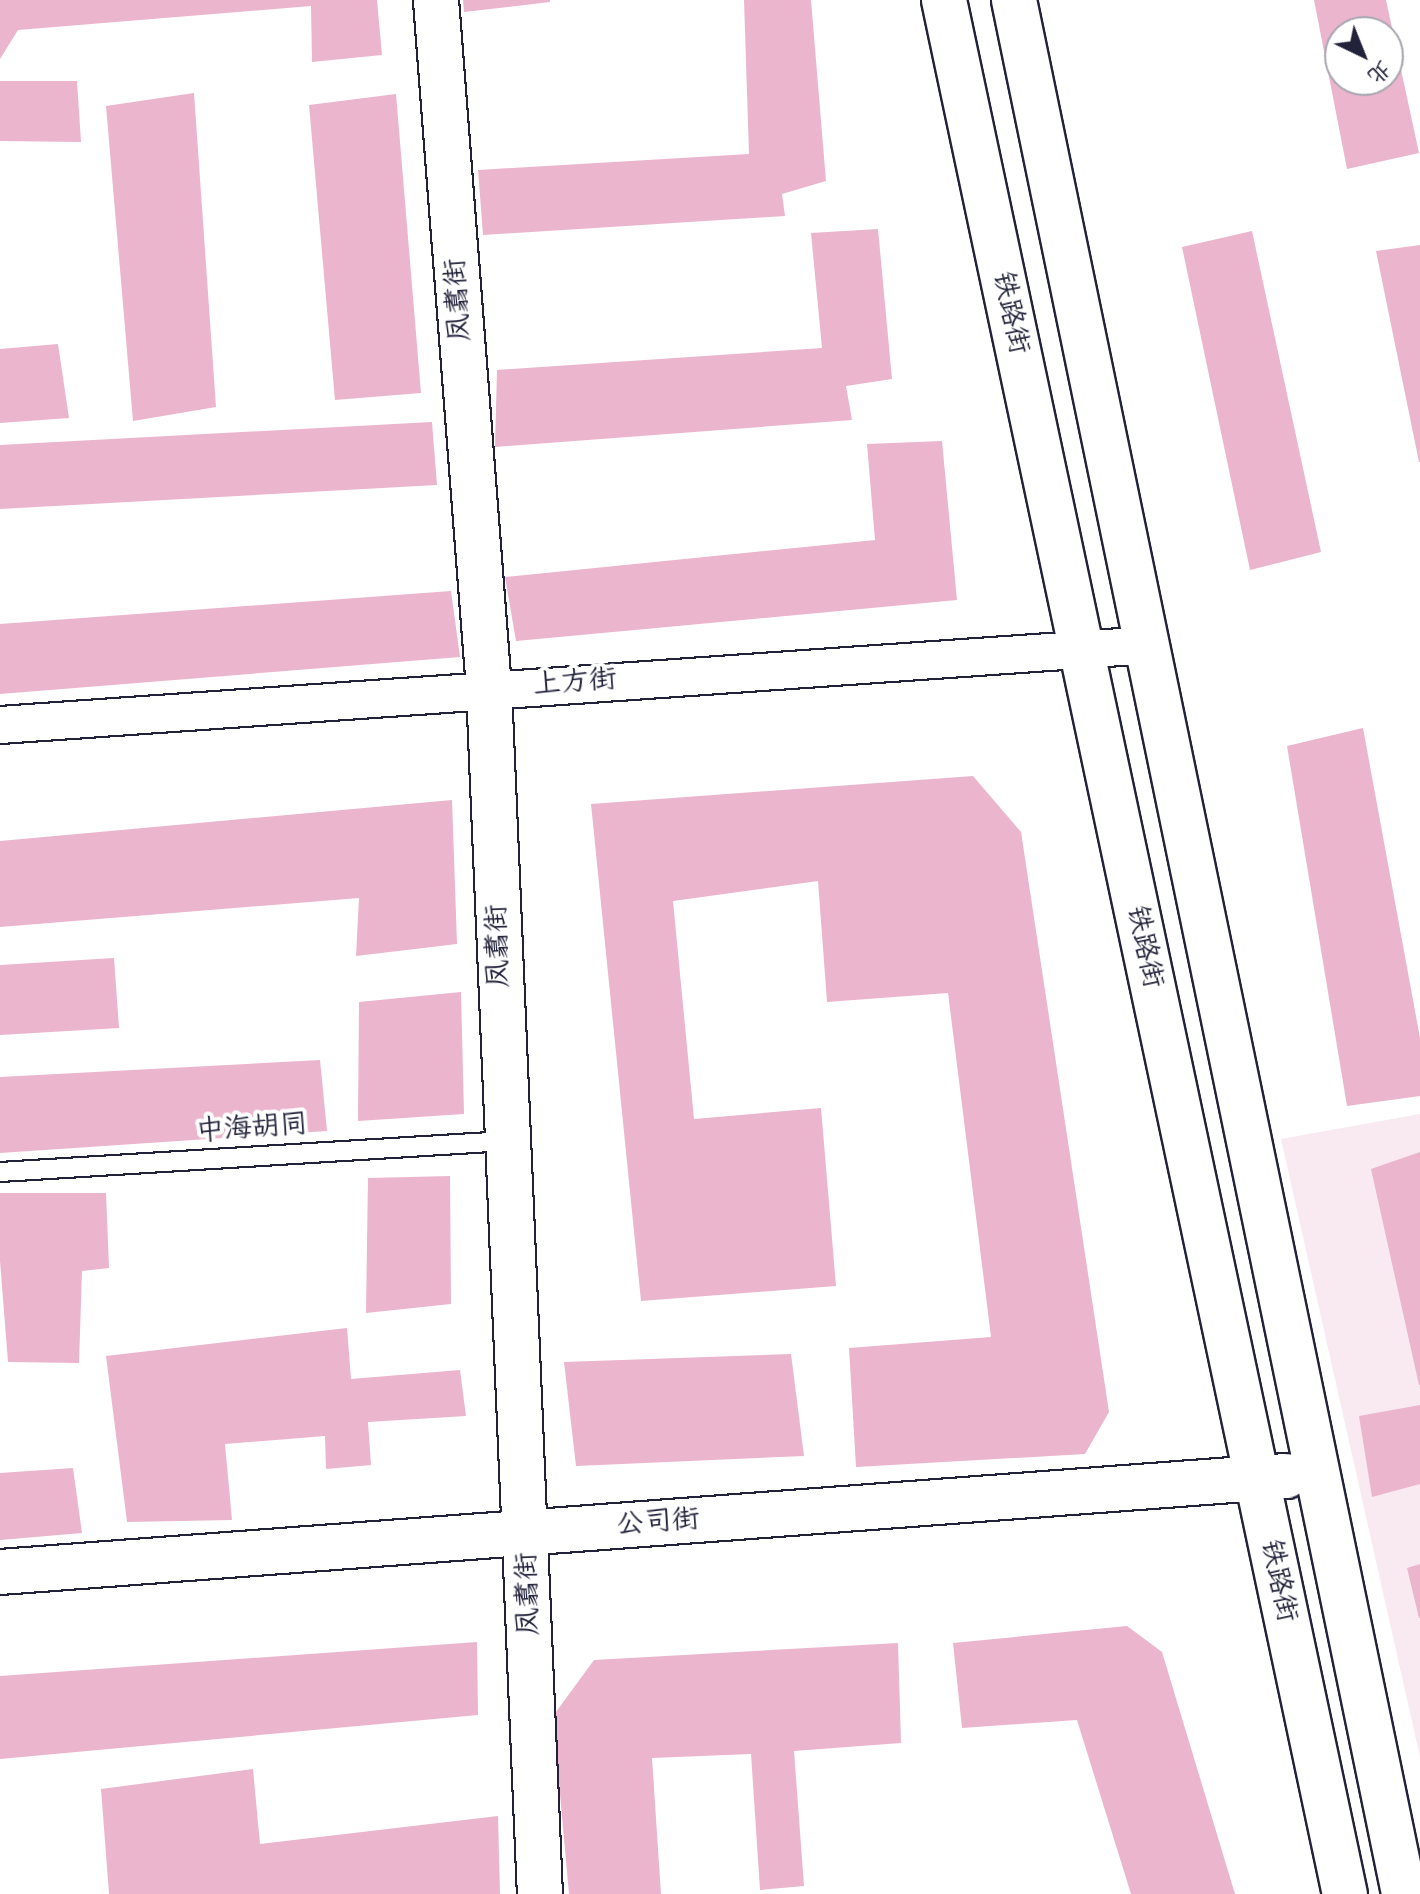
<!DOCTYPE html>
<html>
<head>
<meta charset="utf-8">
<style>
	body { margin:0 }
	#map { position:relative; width:1420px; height:1894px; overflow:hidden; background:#fff; font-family:Mynerve,"LXGW WenKai TC",sans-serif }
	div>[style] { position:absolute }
	.built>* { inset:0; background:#f9e9f0 }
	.building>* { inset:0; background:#ebb5cd }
	.roads { filter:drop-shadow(2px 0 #22223b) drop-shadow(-2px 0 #22223b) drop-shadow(0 2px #22223b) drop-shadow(0 -2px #22223b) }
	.lane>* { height:18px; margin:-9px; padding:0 9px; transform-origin:9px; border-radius:9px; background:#fff }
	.street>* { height:36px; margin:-18px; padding:0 18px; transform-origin:18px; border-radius:18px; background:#fff }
	.secondary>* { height:44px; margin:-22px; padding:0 22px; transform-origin:22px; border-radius:22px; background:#fff }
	span { translate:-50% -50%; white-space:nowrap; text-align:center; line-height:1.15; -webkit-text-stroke:8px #fff; paint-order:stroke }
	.street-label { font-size:28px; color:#22223b }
	.north { position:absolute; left:1324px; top:16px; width:80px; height:80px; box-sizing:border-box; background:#fff; border:2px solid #a7a7b1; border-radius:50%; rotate:137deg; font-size:22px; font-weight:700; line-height:32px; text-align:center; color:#22223b }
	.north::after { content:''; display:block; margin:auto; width:28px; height:36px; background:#22223b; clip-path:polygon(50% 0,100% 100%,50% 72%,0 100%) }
</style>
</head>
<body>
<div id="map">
	<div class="built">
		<div style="clip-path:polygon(1420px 1114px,1420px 1757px,1281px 1139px)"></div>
	</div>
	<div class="building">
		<div style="clip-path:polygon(0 0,377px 0,382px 55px,312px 62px,311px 6px,18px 30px,0 59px)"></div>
		<div style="clip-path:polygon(463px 0,550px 0,550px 2px,464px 12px)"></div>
		<div style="clip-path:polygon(744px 0,811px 0,826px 181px,782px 194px,785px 216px,483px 235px,478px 170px,749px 154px)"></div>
		<div style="clip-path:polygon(evenodd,1314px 0,1386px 0,1419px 153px,1347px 169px,1314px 0,1340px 32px,1388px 32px,1388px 80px,1340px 80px,1340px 32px)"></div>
		<div style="clip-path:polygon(0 81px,77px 81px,81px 142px,0 141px)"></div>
		<div style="clip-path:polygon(194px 93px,216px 407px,133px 421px,106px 106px)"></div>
		<div style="clip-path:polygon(396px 94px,421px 393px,335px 400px,309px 105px)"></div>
		<div style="clip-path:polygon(878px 229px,892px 379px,846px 386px,852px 420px,495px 447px,497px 370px,822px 348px,811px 233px)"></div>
		<div style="clip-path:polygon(1252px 231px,1321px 552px,1250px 570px,1182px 247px)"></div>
		<div style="clip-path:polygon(1420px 245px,1420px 462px,1419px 462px,1376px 251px)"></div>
		<div style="clip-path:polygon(58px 344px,69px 418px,0 423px,0 349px)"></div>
		<div style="clip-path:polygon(432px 422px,437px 485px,0 509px,0 445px)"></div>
		<div style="clip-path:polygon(942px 441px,957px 600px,516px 641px,505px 577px,875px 540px,867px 444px)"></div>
		<div style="clip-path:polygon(451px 591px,460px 657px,0 694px,0 624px)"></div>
		<div style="clip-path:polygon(1363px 728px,1420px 1038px,1420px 1096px,1347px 1106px,1287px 746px)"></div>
		<div style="clip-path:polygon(973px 776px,1021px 832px,1109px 1412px,1085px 1454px,856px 1467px,849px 1348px,991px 1337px,948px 993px,827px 1002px,818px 881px,673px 901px,694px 1119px,821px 1108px,836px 1286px,641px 1301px,591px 804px)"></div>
		<div style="clip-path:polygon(452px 800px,457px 944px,356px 956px,359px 898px,0 927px,0 841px)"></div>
		<div style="clip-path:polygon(114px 958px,119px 1028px,0 1035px,0 965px)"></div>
		<div style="clip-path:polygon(461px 992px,464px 1114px,358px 1121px,359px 1002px)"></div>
		<div style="clip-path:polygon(320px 1060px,327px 1131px,0 1153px,0 1077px)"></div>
		<div style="clip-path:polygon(1420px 1152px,1420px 1385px,1419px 1385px,1371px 1169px)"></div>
		<div style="clip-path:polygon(450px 1176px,451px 1304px,366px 1313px,368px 1178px)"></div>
		<div style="clip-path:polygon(0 1193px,106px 1193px,109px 1268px,82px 1271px,79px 1363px,8px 1362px,0 1261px)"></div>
		<div style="clip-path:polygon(347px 1328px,351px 1379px,460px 1370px,466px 1416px,368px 1422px,371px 1465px,326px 1469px,325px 1436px,225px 1444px,232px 1520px,127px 1522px,106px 1356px)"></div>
		<div style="clip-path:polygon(791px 1354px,804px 1456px,576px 1466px,564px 1362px)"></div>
		<div style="clip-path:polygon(1420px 1405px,1420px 1484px,1372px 1497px,1359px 1416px)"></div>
		<div style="clip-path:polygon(73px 1468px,82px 1533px,0 1540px,0 1473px)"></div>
		<div style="clip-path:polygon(1420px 1564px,1420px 1618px,1419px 1618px,1407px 1568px)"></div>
		<div style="clip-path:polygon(1127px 1626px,1162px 1652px,1235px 1894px,1131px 1894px,1077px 1720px,962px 1728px,953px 1643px)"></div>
		<div style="clip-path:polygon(477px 1642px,478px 1715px,0 1759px,0 1676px)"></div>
		<div style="clip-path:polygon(898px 1643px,901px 1743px,794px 1751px,804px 1886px,760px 1890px,751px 1754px,652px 1758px,661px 1894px,569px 1894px,553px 1716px,594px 1660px)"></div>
		<div style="clip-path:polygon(253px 1769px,260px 1844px,498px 1816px,500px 1894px,109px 1894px,101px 1789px)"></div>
	</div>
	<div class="roads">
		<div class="lane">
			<div style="left:0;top:1172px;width:508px;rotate:-3.5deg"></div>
		</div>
		<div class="street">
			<div style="left:0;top:725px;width:1153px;rotate:-3.98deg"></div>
		</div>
		<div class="secondary">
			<div style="left:436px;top:0;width:691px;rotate:85.6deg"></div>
			<div style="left:489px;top:689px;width:1206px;rotate:87.58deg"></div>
			<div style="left:944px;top:0;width:1936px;rotate:78.05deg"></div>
			<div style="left:1014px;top:0;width:1934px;rotate:78.36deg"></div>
			<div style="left:0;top:1572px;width:1290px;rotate:-4.27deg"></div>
		</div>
	</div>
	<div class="street-label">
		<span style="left:459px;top:300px;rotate:-94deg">凤翥街</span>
		<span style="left:1010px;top:313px;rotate:78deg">铁路街</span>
		<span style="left:575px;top:683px;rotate:-4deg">上方街</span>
		<span style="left:499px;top:946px;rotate:-92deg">凤翥街</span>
		<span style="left:1144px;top:947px;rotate:78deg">铁路街</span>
		<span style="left:252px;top:1129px;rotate:-4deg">中海胡同</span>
		<span style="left:658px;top:1523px;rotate:-4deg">公司街</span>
		<span style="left:1278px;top:1581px;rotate:78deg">铁路街</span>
		<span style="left:529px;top:1594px;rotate:-92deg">凤翥街</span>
	</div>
	<div class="north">北</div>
</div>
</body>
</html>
